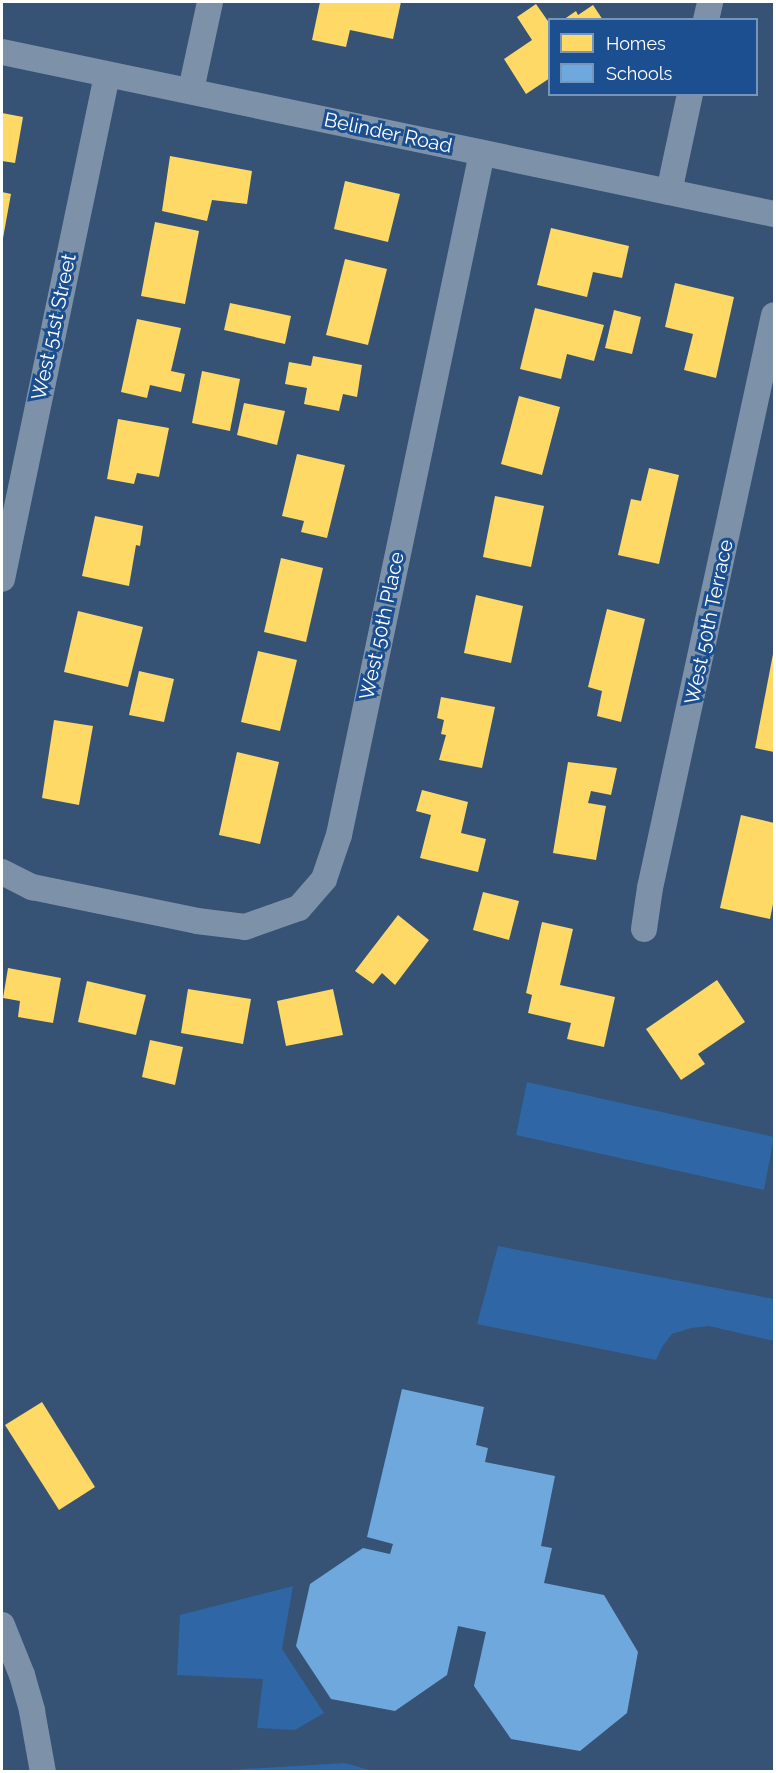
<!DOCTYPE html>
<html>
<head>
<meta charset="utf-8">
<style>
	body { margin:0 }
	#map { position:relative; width:776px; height:1773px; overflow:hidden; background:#365274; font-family:Raleway,sans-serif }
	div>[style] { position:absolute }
	.green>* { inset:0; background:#2f66a5 }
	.homes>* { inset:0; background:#ffd966 }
	.schools>* { inset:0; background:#6fa8dc }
	.minor>* { height:26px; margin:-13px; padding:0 13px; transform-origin:13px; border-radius:13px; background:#7d92a8 }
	span { translate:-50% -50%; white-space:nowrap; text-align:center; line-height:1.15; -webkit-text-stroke:6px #1b4f8f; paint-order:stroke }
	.street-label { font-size:20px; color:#fff }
	.frame { position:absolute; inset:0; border:3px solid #fff; pointer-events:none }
	.legend { position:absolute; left:548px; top:18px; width:210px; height:78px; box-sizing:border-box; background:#1b4f8f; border:2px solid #7695bc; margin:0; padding:8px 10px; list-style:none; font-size:18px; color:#fff }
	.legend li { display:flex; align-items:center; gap:12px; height:30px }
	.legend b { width:30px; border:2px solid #7695bc }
</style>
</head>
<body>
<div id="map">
	<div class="green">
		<div style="clip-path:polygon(527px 1082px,774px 1137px,764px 1190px,516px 1135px)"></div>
		<div style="clip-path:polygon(498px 1246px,774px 1299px,774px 1341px,709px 1326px,691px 1328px,672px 1334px,662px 1347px,656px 1360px,477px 1324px)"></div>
		<div style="clip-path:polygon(293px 1586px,282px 1649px,324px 1713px,295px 1730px,257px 1728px,263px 1679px,177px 1675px,180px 1615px)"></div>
		<div style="clip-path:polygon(345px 1763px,373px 1771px,212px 1771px)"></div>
	</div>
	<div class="homes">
		<div style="clip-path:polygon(320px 2px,401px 2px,393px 39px,350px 30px,346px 47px,312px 40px)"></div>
		<div style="clip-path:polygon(536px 4px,550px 24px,550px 78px,526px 94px,504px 59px,532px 40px,517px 17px)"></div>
		<div style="clip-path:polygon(593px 5px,603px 20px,563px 20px,576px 11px,578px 15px)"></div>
		<div style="clip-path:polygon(2px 113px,23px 117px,15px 163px,2px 161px)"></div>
		<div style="clip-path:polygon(170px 156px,252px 171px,247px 204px,212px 200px,207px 221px,162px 211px)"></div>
		<div style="clip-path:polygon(345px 181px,400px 194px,388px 242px,334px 229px)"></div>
		<div style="clip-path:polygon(2px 192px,11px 194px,3px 238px,2px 238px)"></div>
		<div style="clip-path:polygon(155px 222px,199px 231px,185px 304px,141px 296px)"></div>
		<div style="clip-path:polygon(551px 228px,629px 246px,622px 278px,593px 272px,587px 297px,537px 285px)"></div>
		<div style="clip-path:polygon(345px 259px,387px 269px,368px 345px,326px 335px)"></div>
		<div style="clip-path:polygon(675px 283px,734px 297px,716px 378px,684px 370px,693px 334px,665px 327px)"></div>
		<div style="clip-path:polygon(230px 303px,291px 316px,285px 344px,224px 330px)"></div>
		<div style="clip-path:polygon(535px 308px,604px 325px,594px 361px,567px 354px,561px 379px,520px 369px)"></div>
		<div style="clip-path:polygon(614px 310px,641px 317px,632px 354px,605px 348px)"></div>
		<div style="clip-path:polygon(137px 319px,181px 328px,171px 371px,185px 374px,181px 392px,150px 385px,147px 398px,121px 392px)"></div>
		<div style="clip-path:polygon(313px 356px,362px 365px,357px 397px,343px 394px,339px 411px,304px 404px,307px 388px,285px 384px,289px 362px,311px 366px)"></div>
		<div style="clip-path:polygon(202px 371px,240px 379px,230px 431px,192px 423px)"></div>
		<div style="clip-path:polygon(519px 396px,560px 407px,542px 475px,501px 464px)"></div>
		<div style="clip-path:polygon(244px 403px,285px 411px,277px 445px,237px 435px)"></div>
		<div style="clip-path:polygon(118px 419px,169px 428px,159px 477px,137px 473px,134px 484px,107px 479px)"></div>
		<div style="clip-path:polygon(297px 454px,345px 465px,327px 538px,301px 532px,304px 521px,282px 516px)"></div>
		<div style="clip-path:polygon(649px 468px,679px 475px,659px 564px,618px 555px,631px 499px,641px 501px)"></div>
		<div style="clip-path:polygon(495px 496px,544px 506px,531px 567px,483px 557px)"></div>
		<div style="clip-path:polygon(95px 516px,143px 526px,140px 546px,136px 545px,129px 586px,82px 576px)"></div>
		<div style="clip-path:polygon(281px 558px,323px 568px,306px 642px,264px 632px)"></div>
		<div style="clip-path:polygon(476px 595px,523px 606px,511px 663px,464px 653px)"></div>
		<div style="clip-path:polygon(607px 609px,645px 619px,621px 722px,597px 716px,602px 691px,588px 687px)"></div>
		<div style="clip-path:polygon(78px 611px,143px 627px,128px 687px,64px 672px)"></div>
		<div style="clip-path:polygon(258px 651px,297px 660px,280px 731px,241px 722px)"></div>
		<div style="clip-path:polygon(773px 654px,774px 654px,774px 752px,755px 748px)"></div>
		<div style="clip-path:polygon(139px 671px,174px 679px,164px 722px,129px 715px)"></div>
		<div style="clip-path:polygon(441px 697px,495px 707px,482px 768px,439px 760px,446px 735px,441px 734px,444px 720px,437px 718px)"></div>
		<div style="clip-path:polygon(54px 720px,93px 726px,79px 805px,42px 798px)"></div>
		<div style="clip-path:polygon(237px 752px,279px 762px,260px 844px,219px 835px)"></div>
		<div style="clip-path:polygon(568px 762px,617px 768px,611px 795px,591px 791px,588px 803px,606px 806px,596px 860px,553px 853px)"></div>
		<div style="clip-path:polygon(422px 790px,468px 802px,461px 833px,486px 839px,478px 872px,420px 858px,431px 815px,416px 811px)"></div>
		<div style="clip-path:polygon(741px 815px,774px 823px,774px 899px,770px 919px,720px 908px)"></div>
		<div style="clip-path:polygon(483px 892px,519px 901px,509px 940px,473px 930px)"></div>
		<div style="clip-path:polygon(398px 915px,429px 940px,395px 985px,382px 973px,373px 984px,355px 971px)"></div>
		<div style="clip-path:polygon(542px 922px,573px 929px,560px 985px,615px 997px,604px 1047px,567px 1039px,571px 1023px,528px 1013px,532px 995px,526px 993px)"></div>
		<div style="clip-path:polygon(8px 968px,61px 978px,53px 1023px,18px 1017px,20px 1001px,3px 998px)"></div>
		<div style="clip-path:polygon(717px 980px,745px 1022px,698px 1054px,705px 1064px,681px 1080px,646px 1029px)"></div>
		<div style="clip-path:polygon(87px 981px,146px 995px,136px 1035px,78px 1022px)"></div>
		<div style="clip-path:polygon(188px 989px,251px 999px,243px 1044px,181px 1033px)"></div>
		<div style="clip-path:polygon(333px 989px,343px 1035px,286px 1046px,277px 1001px)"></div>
		<div style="clip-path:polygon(150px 1040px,183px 1047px,175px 1085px,142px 1077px)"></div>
		<div style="clip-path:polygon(42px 1402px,95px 1487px,59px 1510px,5px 1425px)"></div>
	</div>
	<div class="schools">
		<div style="clip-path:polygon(402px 1389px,484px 1407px,476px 1445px,488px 1448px,485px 1462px,555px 1476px,541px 1546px,552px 1548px,544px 1583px,604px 1595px,638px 1652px,627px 1713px,580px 1751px,511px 1739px,474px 1686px,486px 1632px,458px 1626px,447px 1675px,395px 1711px,331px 1699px,296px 1646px,310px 1584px,363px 1548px,390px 1554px,393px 1544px,367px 1537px)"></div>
	</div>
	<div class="minor">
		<div style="left:706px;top:20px;width:18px;rotate:-77deg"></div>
		<div style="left:2px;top:52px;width:789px;rotate:11.85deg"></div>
		<div style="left:191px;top:90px;width:90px;rotate:-77.8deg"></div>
		<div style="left:669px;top:192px;width:100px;rotate:-77.9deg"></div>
		<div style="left:2px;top:579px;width:515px;rotate:-78.23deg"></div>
		<div style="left:2px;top:872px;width:34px;rotate:27deg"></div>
		<div style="left:32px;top:887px;width:168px;rotate:11.6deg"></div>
		<div style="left:197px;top:921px;width:48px;rotate:7.1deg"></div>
		<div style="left:245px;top:927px;width:57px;rotate:-19.4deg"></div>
		<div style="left:299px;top:908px;width:38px;rotate:-49deg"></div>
		<div style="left:324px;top:879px;width:46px;rotate:-71.2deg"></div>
		<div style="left:339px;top:835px;width:697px;rotate:-78.16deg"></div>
		<div style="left:644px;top:929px;width:41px;rotate:-81.7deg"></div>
		<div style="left:650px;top:888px;width:586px;rotate:-77.79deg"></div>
		<div style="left:2px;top:1625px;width:54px;rotate:68.2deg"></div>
		<div style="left:22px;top:1675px;width:37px;rotate:74deg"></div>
		<div style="left:32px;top:1711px;width:62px;rotate:79.8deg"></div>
	</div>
	<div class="street-label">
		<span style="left:388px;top:133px;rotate:12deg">Belinder Road</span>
		<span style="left:54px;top:327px;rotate:-78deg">West 51st Street</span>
		<span style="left:709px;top:622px;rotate:-78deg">West 50th Terrace</span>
		<span style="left:382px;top:626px;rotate:-78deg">West 50th Place</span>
	</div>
	<div class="frame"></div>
	<ul class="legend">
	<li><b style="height:16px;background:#ffd966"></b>Homes</li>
	<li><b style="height:16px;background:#6fa8dc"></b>Schools</li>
	</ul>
</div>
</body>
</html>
